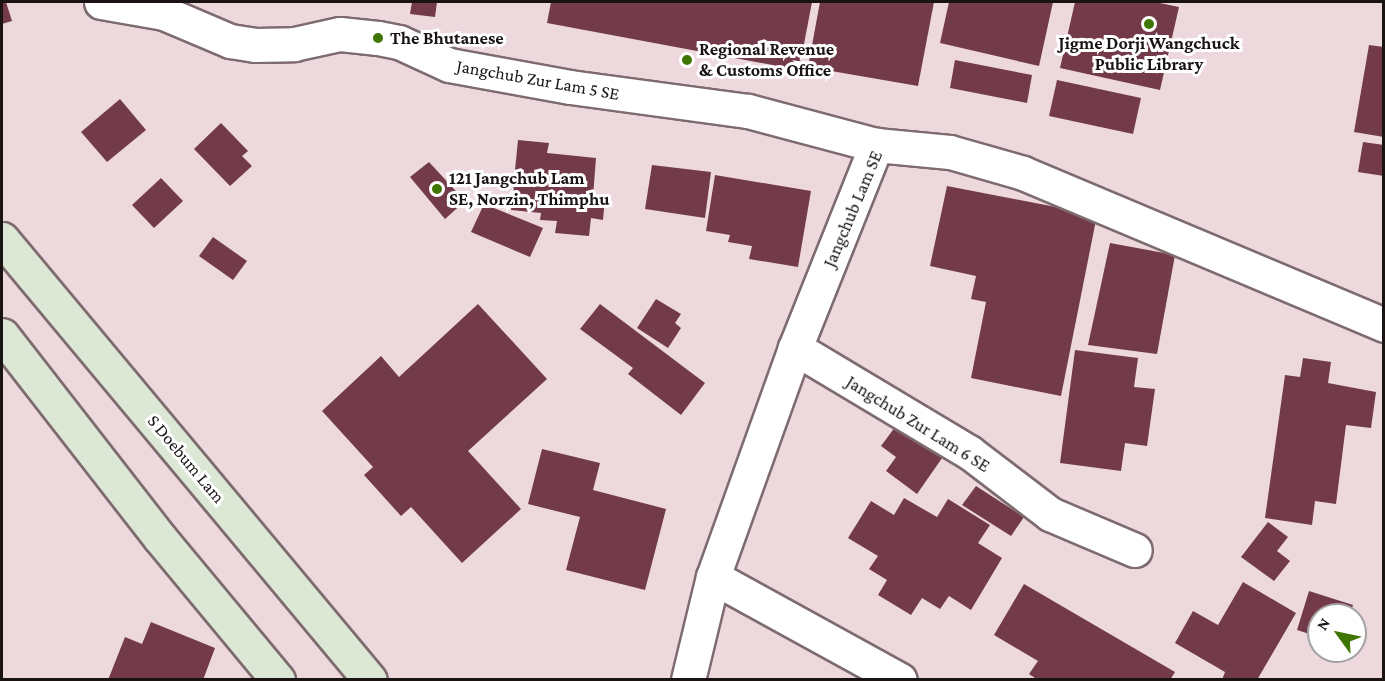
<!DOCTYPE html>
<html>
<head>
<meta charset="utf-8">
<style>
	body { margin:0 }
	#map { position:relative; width:1385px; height:681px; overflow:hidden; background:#edd9dd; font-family:"Crimson Pro",serif }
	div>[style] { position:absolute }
	.building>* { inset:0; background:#733a4a }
	.roads { filter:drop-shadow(2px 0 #7d6b6f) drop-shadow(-2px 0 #7d6b6f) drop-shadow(0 2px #7d6b6f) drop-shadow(0 -2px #7d6b6f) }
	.minor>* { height:33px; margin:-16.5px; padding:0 16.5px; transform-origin:16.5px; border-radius:16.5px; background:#fff }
	.secondary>* { height:33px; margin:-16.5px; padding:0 16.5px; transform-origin:16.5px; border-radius:16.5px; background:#dce8d5 }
	.dots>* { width:16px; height:16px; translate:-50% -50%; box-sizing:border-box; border:3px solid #fff; border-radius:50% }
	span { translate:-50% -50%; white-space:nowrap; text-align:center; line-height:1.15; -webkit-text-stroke:6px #fff; paint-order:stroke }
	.poi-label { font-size:18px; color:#191314; font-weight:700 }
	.left { translate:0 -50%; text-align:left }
	.street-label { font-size:18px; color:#191314 }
	.frame { position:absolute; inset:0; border:3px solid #191314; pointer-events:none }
	.north { position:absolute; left:1307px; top:603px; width:60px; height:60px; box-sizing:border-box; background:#fff; border:2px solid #a3a1a1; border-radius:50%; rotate:303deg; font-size:16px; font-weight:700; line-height:24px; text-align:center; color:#191314 }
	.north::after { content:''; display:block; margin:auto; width:21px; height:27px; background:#3f7501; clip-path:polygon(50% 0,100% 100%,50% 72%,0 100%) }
</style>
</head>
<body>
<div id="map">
	<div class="building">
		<div style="clip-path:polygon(2px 2px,6px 2px,12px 21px,2px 24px)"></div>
		<div style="clip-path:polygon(412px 2px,437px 2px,435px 17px,410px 14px)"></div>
		<div style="clip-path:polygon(551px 2px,812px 2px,799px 70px,547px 23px)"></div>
		<div style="clip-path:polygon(820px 2px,934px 2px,918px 86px,808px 67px)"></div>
		<div style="clip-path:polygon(949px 2px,1053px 2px,1039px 66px,940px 43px)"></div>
		<div style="clip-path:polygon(1075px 2px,1155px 2px,1179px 7px,1160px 90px,1060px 68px)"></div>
		<div style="clip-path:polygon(1369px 45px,1384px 47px,1384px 137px,1354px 132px)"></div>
		<div style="clip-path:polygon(955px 60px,1032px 75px,1027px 103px,950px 88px)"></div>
		<div style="clip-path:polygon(1057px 80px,1141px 98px,1133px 134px,1049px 116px)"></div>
		<div style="clip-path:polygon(120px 99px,146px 130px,107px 162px,81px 132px)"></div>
		<div style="clip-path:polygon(221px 123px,248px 151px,242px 156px,252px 166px,230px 186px,194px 149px)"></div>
		<div style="clip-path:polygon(518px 140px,549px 143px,547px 153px,596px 158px,593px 197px,605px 198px,603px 220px,591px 218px,589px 236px,555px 233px,557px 221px,540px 220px,541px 213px,511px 210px)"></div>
		<div style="clip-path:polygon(1363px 142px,1384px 145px,1384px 176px,1358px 172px)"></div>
		<div style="clip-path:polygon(429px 162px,465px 201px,445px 219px,410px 177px)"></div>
		<div style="clip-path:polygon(652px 165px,711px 172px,705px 218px,645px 209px)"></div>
		<div style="clip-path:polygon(715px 175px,811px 191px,798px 267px,749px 259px,752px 246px,728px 242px,730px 235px,706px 231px)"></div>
		<div style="clip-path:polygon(161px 178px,183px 201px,154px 228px,132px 205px)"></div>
		<div style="clip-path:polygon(947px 186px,1097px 215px,1061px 396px,971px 378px,986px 302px,971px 299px,976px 276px,930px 266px)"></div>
		<div style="clip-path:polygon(484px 204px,543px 228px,530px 257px,471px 232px)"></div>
		<div style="clip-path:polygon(213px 237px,247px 261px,233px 280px,199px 256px)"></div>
		<div style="clip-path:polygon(1110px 243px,1175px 255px,1157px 354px,1088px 345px)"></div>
		<div style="clip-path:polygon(656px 299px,681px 314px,675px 323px,681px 328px,668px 348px,637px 328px)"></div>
		<div style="clip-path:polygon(478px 304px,547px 379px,468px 451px,521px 509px,462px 563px,411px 507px,401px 516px,364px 475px,373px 467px,322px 411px,381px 356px,399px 377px)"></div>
		<div style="clip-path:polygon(600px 304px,705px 383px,681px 415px,628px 374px,633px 368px,580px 329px)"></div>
		<div style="clip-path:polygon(1075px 350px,1138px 358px,1134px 387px,1155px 389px,1147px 446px,1125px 443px,1121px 471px,1060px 463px)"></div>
		<div style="clip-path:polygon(1303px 358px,1331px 362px,1328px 383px,1376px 392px,1371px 428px,1346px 425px,1336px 504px,1315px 501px,1312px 525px,1265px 518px,1285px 375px,1300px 377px)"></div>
		<div style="clip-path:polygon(901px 419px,947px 451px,917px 494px,886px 471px,896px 457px,881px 446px)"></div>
		<div style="clip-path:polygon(542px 449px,600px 463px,593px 490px,666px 509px,645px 590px,566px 570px,580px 517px,528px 504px)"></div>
		<div style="clip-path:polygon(976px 486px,1024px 517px,1011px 536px,962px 505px)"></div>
		<div style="clip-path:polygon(904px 498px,937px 517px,948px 499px,990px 525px,978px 543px,1002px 558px,971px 610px,949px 596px,940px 609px,922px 598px,911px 615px,878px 595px,887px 580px,869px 569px,878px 556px,848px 538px,871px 501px,894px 515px)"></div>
		<div style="clip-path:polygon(1268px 522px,1288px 537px,1277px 551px,1290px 561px,1274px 581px,1241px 557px)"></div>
		<div style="clip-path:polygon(1243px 582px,1296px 613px,1257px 680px,1222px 680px,1225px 672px,1175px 643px,1193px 611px,1218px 625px)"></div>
		<div style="clip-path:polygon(1024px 584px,1175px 672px,1170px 680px,1038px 680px,1029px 674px,1038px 661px,994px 635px)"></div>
		<div style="clip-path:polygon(1309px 591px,1353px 605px,1350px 615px,1319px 615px,1319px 637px,1297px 630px)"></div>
		<div style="clip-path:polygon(151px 622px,215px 648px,203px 680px,108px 680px,125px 637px,142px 644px)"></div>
	</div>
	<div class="roads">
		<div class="minor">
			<div style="left:101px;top:2px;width:64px;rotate:9.9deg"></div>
			<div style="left:164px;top:13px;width:72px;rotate:23deg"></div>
			<div style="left:230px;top:41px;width:25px;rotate:9deg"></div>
			<div style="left:255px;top:45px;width:39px;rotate:-1deg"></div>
			<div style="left:294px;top:44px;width:47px;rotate:-12.3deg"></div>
			<div style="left:340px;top:34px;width:38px;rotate:6deg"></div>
			<div style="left:378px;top:38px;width:21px;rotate:11deg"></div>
			<div style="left:399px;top:42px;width:55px;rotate:24.7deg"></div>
			<div style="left:449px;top:65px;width:123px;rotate:10.3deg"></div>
			<div style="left:570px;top:87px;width:180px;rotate:7.7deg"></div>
			<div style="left:748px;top:111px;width:132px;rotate:14.9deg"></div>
			<div style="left:795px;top:348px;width:203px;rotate:30.9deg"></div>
			<div style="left:969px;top:452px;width:102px;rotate:37.4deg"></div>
			<div style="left:1050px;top:514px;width:92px;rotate:23deg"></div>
			<div style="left:713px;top:577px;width:213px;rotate:28.8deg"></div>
			<div style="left:688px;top:680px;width:106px;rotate:-76.4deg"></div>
			<div style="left:713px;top:577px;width:243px;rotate:-70.3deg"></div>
			<div style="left:795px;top:348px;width:219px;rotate:-68.2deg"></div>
			<div style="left:876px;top:145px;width:74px;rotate:5.4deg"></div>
			<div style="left:950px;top:152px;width:76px;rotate:16deg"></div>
			<div style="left:1023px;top:173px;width:392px;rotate:22.8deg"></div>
		</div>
		<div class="secondary">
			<div style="left:2px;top:239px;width:574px;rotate:50.16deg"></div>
			<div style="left:2px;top:335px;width:257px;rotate:52.1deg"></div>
			<div style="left:160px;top:538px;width:185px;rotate:50.3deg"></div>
		</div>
	</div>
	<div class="dots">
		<div style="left:1149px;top:24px;background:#3f7501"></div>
		<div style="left:378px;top:38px;background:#3f7501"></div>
		<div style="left:687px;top:60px;background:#3f7501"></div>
		<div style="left:437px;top:189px;background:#3f7501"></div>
	</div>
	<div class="poi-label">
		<span class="left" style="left:390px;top:38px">The Bhutanese</span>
		<span style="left:1149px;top:54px">Jigme Dorji Wangchuck<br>Public Library</span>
		<span class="left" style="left:699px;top:60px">Regional Revenue<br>&amp; Customs Office</span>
		<span class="left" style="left:449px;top:189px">121 Jangchub Lam<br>SE, Norzin, Thimphu</span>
	</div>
	<div class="street-label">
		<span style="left:538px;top:80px;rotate:10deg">Jangchub Zur Lam 5 SE</span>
		<span style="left:853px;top:209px;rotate:-67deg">Jangchub Lam SE</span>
		<span style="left:918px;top:424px;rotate:32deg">Jangchub Zur Lam 6 SE</span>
		<span style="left:186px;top:459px;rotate:50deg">S Doebum Lam</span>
	</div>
	<div class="frame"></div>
	<div class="north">N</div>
</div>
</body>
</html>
